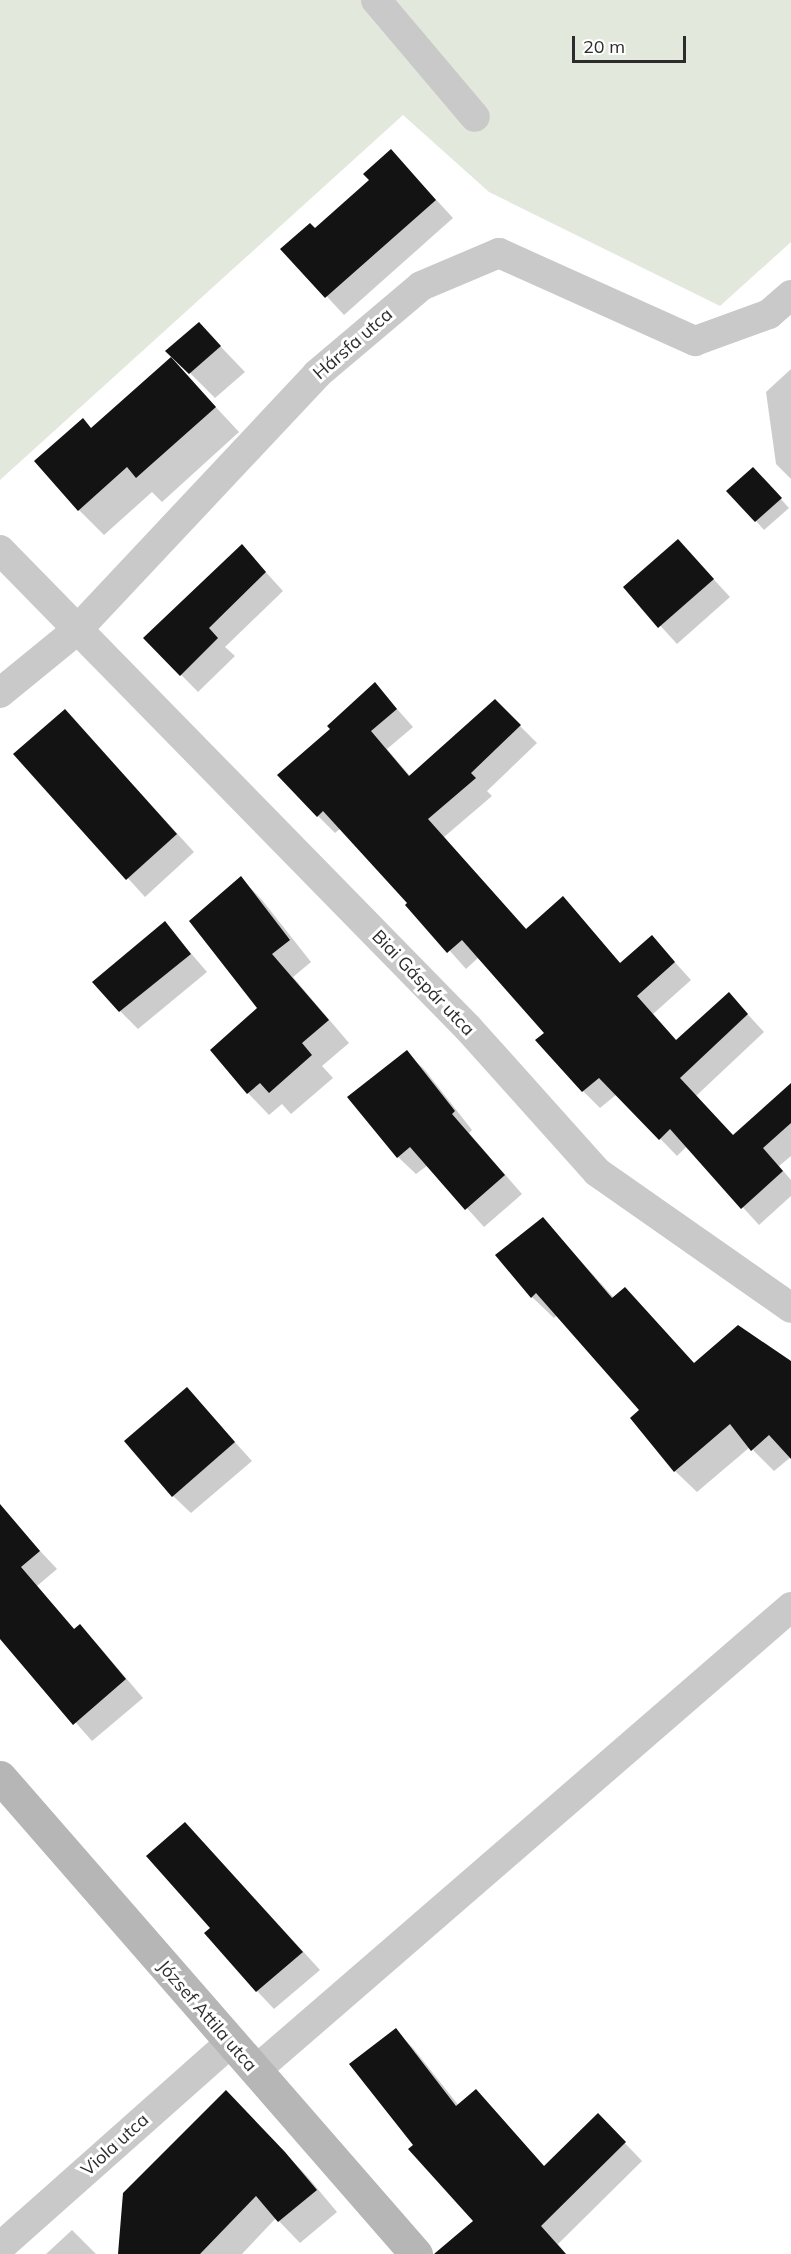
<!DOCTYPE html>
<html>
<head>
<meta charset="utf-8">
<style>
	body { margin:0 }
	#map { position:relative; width:791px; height:2254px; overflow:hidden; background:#fff; font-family:Mulish,sans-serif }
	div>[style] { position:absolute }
	.green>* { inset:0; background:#e2e8db }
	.shadow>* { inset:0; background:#0003 }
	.building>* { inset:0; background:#131313 }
	.street>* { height:30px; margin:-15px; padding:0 15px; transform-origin:15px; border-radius:15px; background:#c9c9c9 }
	.secondary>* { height:33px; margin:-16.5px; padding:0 16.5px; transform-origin:16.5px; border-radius:16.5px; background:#b6b6b6 }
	span { translate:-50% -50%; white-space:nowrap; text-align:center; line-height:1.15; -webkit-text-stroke:6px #fff; paint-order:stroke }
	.street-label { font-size:18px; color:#2c2c2c }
	.scale { position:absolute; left:572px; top:36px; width:114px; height:27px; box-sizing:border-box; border:3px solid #2c2c2c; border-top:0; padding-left:8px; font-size:18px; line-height:21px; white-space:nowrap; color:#2c2c2c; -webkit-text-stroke:4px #fff; paint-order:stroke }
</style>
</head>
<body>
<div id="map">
	<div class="green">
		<div style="clip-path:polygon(0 0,791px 0,791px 242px,720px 306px,489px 192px,403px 115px,0 480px)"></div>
	</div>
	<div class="shadow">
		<div style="clip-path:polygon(408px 169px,453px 218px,344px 315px,283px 249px)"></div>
		<div style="clip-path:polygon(199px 324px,245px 372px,215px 398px,168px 351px)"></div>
		<div style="clip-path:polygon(171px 359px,239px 432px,162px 502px,152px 492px,104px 535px,79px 510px,92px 429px)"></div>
		<div style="clip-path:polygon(791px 369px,791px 479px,776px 464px,766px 392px)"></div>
		<div style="clip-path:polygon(762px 478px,789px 508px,764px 530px,756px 521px)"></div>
		<div style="clip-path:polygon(242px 546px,283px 591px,225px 647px,235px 656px,198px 692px,145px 638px)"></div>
		<div style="clip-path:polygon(695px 559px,730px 597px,677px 644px,625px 587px)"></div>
		<div style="clip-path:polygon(375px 684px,413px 727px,387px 749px,411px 777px,495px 701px,537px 743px,487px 791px,492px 796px,444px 837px,527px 930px,563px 898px,621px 964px,652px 937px,691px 980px,653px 1014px,677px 1041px,729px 994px,764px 1032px,696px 1096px,734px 1137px,791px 1085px,791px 1156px,779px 1166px,791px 1180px,791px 1196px,759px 1225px,687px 1146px,677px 1156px,617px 1094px,600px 1108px,583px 1091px,546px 1033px,479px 957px,466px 969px,341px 828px,335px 833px,318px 816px,332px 729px)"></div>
		<div style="clip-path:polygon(82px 729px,194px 852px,145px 897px,15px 754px)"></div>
		<div style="clip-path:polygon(241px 878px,262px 900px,311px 962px,293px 977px,349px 1043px,322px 1066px,333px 1078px,291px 1114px,282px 1104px,269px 1115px,248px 1093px,259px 1008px)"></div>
		<div style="clip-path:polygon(165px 923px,207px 972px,138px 1029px,120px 1011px)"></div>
		<div style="clip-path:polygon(406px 1052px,424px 1069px,472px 1130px,469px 1133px,522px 1194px,484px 1227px,428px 1165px,416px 1174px,398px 1157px)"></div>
		<div style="clip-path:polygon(543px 1219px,614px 1298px,695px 1364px,791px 1363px,791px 1457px,774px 1471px,750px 1447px,697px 1492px,675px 1471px,641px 1410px,557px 1315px,554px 1318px,532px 1297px)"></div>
		<div style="clip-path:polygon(187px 1389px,252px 1461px,191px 1513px,173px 1496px)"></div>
		<div style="clip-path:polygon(14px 1523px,57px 1569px,37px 1586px,75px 1630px,80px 1626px,97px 1644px,143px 1698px,92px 1741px,0 1637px,0 1535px)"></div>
		<div style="clip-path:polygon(203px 1842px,320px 1970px,274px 2009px,257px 1991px,212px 1928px)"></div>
		<div style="clip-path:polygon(395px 2030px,413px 2048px,459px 2106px,493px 2109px,545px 2167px,598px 2115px,642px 2161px,558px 2244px,566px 2254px,451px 2254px,475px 2222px,415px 2145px)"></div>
		<div style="clip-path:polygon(247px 2113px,306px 2175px,337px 2212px,300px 2243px,276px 2218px,242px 2254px,120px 2254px)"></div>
		<div style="clip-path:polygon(72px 2230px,96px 2254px,46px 2254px)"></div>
	</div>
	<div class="building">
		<div style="clip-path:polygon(391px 149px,436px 200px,325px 298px,280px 249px,310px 223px,315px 228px,369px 180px,363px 174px)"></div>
		<div style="clip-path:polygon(199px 322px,221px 346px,189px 374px,165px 351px)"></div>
		<div style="clip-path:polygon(171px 357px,216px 407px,136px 478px,127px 467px,78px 511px,34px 461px,83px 418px,91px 428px)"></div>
		<div style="clip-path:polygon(753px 467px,782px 498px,755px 522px,726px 491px)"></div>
		<div style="clip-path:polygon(678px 539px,714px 579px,658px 628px,623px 587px)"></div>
		<div style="clip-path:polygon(242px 544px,266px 572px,209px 628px,218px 638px,180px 676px,143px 638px)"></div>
		<div style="clip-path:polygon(375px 682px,397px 709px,371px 731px,409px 776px,495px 699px,521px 725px,471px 773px,476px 778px,428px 819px,526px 929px,563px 896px,620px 963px,652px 935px,675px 962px,637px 996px,676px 1040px,729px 992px,748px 1014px,680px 1078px,733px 1135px,791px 1083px,791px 1123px,763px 1148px,783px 1171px,741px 1209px,670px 1129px,659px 1140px,599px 1078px,582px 1092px,535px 1040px,544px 1033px,462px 940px,447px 953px,405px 905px,407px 903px,323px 811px,317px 817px,277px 775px,330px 729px,327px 726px)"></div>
		<div style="clip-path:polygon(65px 709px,177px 834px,126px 880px,13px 754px)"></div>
		<div style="clip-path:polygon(241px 876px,290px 940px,272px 954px,329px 1020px,302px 1043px,312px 1055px,269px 1093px,260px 1083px,247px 1094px,210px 1050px,257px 1008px,189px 921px)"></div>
		<div style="clip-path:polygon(165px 921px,191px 954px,119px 1012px,92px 982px)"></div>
		<div style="clip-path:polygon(407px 1050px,455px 1111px,452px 1114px,505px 1175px,465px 1210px,410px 1147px,397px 1158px,347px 1097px)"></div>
		<div style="clip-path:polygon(543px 1217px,612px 1298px,625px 1287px,694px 1363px,738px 1325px,791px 1361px,791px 1459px,769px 1435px,751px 1451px,730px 1424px,674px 1472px,630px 1418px,639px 1410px,536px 1293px,531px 1298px,495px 1255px)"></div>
		<div style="clip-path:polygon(187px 1387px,235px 1442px,172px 1497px,124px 1441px)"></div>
		<div style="clip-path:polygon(0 1504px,40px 1551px,21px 1567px,74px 1629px,80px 1624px,126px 1679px,73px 1725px,0 1639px)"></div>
		<div style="clip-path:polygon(185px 1822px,303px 1952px,256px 1992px,204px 1933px,210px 1928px,146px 1856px)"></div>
		<div style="clip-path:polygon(396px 2028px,456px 2106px,476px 2089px,544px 2166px,598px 2113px,626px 2142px,541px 2226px,566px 2254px,434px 2254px,473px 2221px,408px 2149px,413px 2145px,349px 2064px)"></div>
		<div style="clip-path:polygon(226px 2090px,285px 2152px,317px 2190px,278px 2222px,256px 2196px,200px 2254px,118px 2254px,123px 2193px)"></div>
	</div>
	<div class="street">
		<div style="left:376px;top:0;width:153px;rotate:49.8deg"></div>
		<div style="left:0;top:550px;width:669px;rotate:45.61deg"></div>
		<div style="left:468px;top:1028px;width:193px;rotate:48.1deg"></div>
		<div style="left:597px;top:1172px;width:237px;rotate:35deg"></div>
		<div style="left:0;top:693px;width:99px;rotate:-39.3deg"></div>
		<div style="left:77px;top:630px;width:351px;rotate:-46.8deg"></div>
		<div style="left:317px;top:374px;width:136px;rotate:-40.2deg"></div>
		<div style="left:421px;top:286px;width:85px;rotate:-22.9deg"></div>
		<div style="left:499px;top:253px;width:215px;rotate:24.2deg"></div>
		<div style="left:695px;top:341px;width:79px;rotate:-20deg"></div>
		<div style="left:769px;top:314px;width:29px;rotate:-41deg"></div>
		<div style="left:255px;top:2071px;width:709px;rotate:-40.88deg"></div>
		<div style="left:0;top:2247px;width:307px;rotate:-41.6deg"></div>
	</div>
	<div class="secondary">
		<div style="left:0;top:1777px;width:633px;rotate:48.91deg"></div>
	</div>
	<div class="street-label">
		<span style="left:353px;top:344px;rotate:-41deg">Hársfa utca</span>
		<span style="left:423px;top:983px;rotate:46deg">Biai Gáspár utca</span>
		<span style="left:207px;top:2016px;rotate:49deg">József Attila utca</span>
		<span style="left:115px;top:2145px;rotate:-42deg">Viola utca</span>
	</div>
	<div class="scale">20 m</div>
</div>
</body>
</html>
